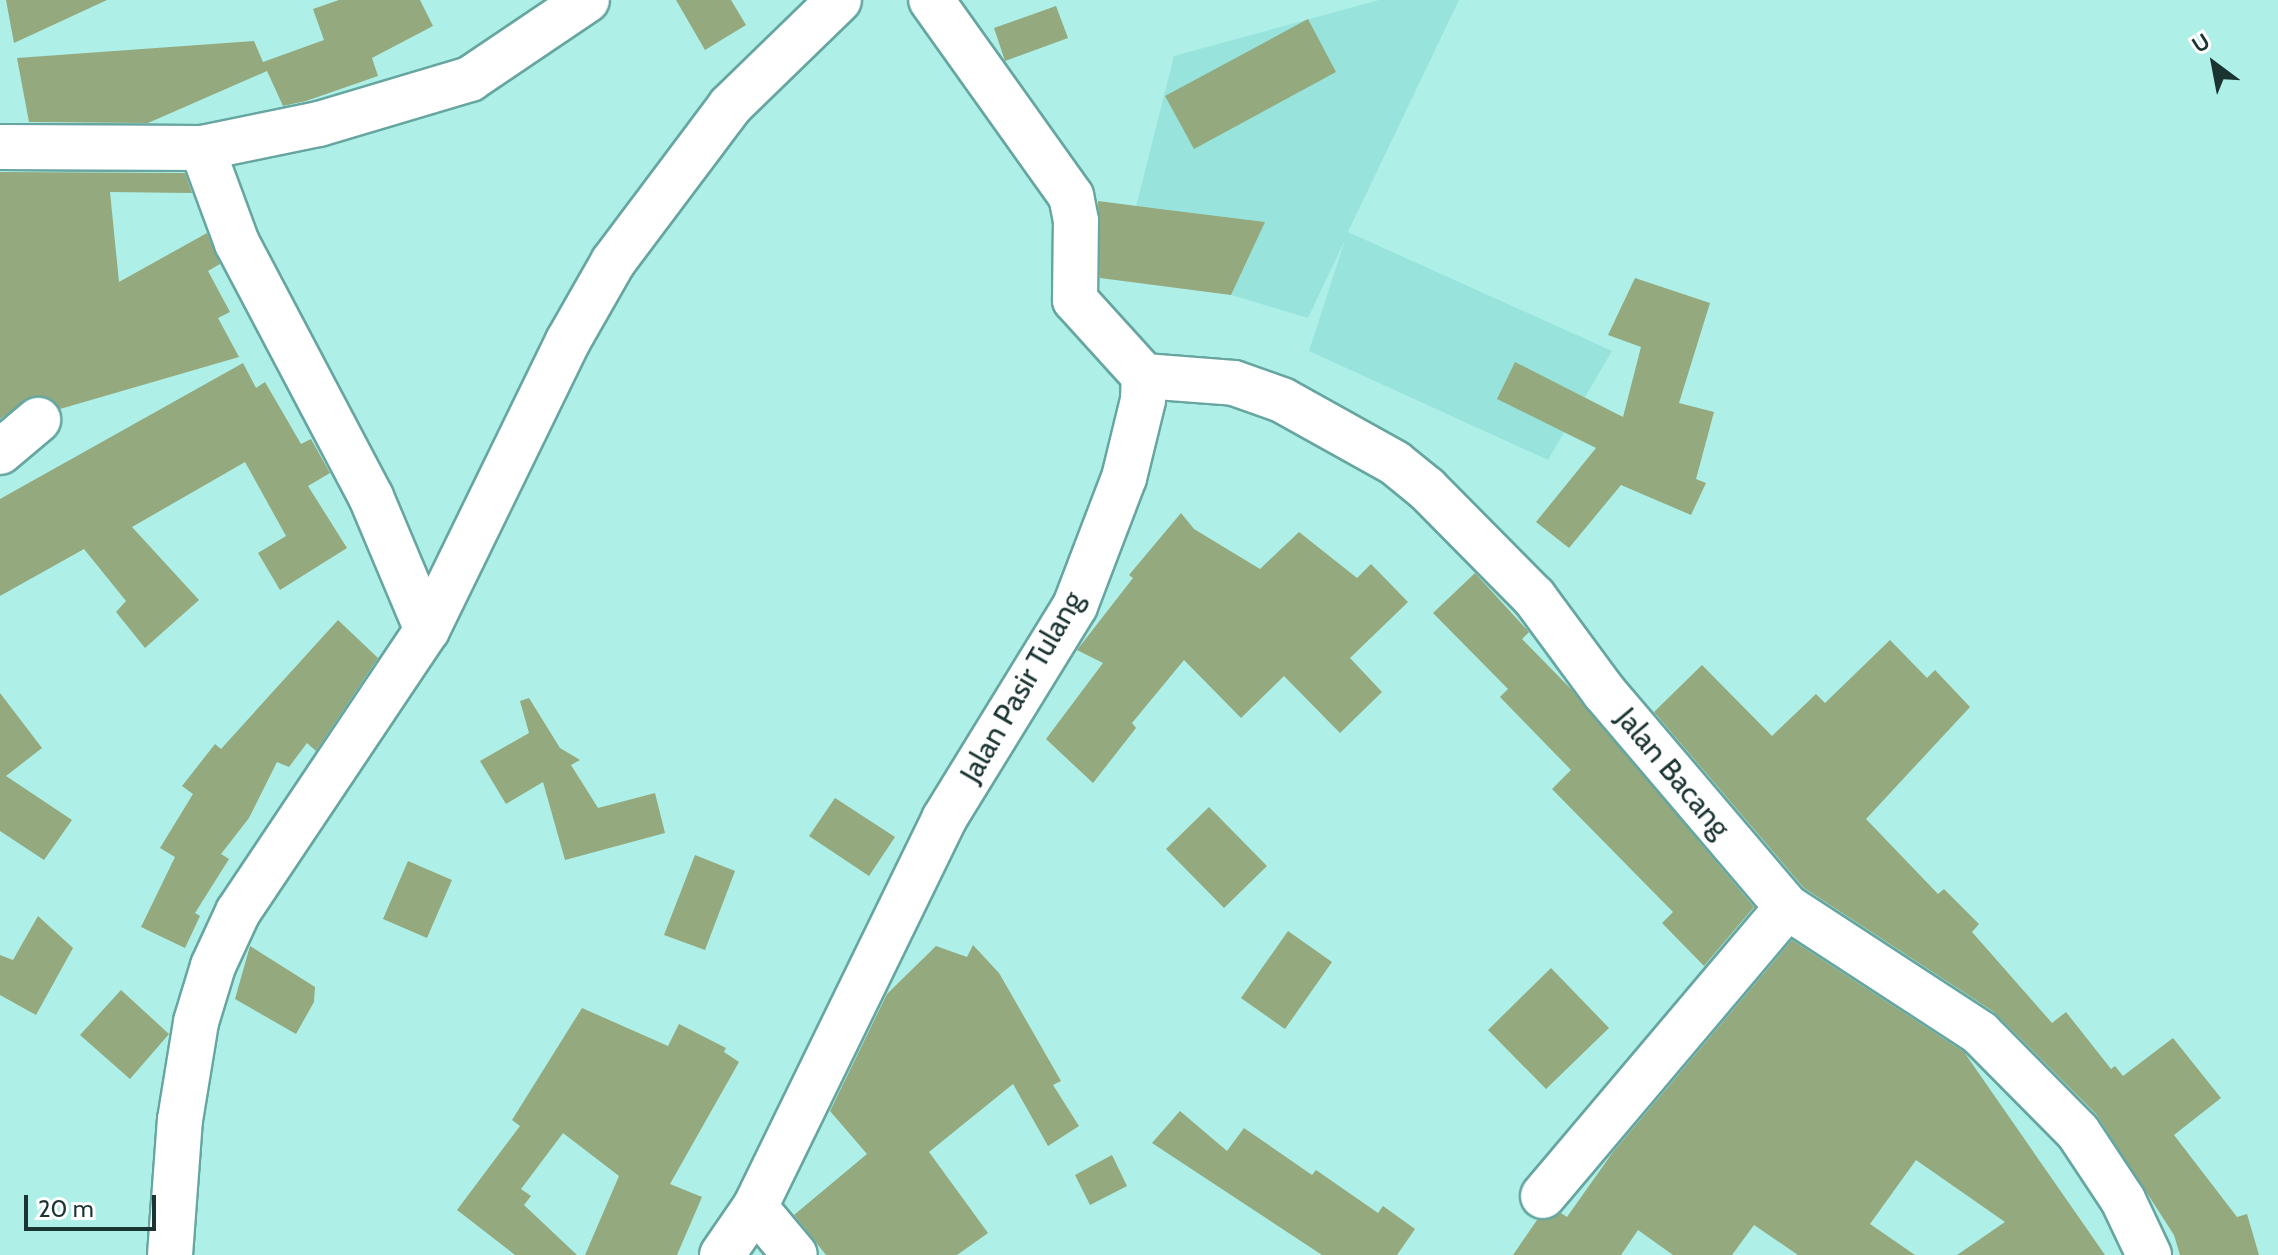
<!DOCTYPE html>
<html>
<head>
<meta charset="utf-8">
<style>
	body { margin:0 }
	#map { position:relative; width:2278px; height:1255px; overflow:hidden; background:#aeefe8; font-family:Cabin,sans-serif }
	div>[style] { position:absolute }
	.built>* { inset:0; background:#98e4dd }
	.building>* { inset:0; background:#94a97d }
	.roads { filter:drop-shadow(2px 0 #67a6a0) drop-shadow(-2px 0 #67a6a0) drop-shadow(0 2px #67a6a0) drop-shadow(0 -2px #67a6a0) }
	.minor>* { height:44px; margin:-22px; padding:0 22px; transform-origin:22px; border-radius:22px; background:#fff }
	span { translate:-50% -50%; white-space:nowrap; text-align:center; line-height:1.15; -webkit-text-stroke:6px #fff; paint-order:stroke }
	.street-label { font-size:30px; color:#1a3432 }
	.north { position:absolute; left:2174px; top:24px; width:80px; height:80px; -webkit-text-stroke:6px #fff; paint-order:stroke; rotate:328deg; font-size:22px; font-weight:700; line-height:32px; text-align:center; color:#1a3432 }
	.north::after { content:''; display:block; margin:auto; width:28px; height:36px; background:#1a3432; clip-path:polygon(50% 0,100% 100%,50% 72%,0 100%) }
	.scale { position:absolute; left:24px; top:1195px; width:132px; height:36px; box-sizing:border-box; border:4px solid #1a3432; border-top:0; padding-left:10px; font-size:24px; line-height:28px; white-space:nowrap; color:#1a3432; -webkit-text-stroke:6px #fff; paint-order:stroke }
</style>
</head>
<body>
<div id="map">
	<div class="built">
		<div style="clip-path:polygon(1379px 0,1459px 0,1348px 232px,1612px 351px,1548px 460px,1309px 351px,1345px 240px,1308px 318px,1122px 262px,1174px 56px)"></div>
	</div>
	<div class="building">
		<div style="clip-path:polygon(6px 0,107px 0,14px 43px)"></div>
		<div style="clip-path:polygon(339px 0,420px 0,433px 26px,372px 58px,378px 76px,306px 101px,283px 106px,267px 71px,148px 123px,29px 122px,17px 58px,254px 41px,263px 62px,324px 40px,313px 9px)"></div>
		<div style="clip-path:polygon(676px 0,731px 0,746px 25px,705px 50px)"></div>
		<div style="clip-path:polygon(1056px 6px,1068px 38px,1005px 61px,994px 28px)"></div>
		<div style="clip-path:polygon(1308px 19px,1336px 72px,1194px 149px,1165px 96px)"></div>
		<div style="clip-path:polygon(0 172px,185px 173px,192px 193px,110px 192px,119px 282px,207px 233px,220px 264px,208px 271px,230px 312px,218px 318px,239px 357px,60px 409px,47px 397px,33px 396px,0 419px)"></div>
		<div style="clip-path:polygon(1098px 201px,1168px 210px,1265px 222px,1231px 295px,1100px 278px)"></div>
		<div style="clip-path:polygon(1635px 278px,1710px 303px,1679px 403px,1714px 412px,1696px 479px,1706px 483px,1691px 515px,1621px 485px,1569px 548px,1536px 522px,1596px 448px,1497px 399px,1515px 362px,1623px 417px,1641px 347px,1608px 335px)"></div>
		<div style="clip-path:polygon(243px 363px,256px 388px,265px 382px,301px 444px,311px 439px,330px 473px,308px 486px,347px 548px,280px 590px,258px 553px,286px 536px,245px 462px,132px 527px,199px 600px,145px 648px,116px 612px,126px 601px,84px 549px,0 596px,0 499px)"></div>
		<div style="clip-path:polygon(1181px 513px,1194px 529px,1260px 569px,1299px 532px,1357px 578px,1371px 564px,1408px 602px,1350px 658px,1382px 692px,1340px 733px,1284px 676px,1241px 718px,1184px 660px,1132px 723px,1136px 728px,1093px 783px,1046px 739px,1103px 663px,1077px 650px,1133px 578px,1129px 575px)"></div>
		<div style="clip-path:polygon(1475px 573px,1529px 632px,1522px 639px,1571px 689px,1754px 907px,1704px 966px,1662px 923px,1673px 912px,1552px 789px,1571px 770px,1500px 697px,1508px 689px,1433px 613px)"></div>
		<div style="clip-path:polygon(338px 620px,378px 658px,316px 751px,307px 743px,289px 767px,277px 762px,249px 818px,221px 854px,229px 859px,195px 913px,200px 916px,185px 948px,141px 927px,175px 857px,160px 848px,193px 794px,182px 786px,215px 744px,221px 749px)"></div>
		<div style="clip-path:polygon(1890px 640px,1927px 678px,1935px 670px,1970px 707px,1866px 819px,1938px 894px,1944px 889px,1979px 924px,1972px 932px,2052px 1023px,2066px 1012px,2111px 1069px,2115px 1066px,2123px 1076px,2173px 1038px,2221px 1098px,2174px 1135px,2237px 1217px,2247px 1214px,2259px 1255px,2180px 1255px,2174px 1235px,2096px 1114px,1994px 1012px,1804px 888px,1654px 712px,1702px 665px,1772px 736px,1816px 694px,1825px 703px)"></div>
		<div style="clip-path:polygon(0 693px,42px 748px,6px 776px,72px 820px,44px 860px,0 831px)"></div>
		<div style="clip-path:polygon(529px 698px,560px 748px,580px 760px,571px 765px,598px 808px,655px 793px,665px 833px,565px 860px,543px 782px,506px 804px,480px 761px,529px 733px,520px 701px)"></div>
		<div style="clip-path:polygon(835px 798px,895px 837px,869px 876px,809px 836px)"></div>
		<div style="clip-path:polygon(1209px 807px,1267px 866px,1224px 908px,1166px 849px)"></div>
		<div style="clip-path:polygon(695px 855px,735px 871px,705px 950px,664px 935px)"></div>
		<div style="clip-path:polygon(408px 861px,452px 880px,427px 938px,383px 919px)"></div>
		<div style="clip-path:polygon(38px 916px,73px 948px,36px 1015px,0 995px,0 955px,13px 960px)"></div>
		<div style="clip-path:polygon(1288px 931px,1332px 962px,1285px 1029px,1241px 998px)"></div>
		<div style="clip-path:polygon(1792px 940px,1964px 1052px,2105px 1255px,1957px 1255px,2005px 1222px,1916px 1160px,1870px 1224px,1915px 1255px,1798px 1255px,1754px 1225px,1732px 1255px,1673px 1255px,1638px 1230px,1621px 1255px,1513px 1255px,1537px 1220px,1561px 1213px,1567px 1217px,1613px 1152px)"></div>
		<div style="clip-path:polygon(973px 945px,999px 973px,1061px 1081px,1053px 1085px,1079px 1126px,1048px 1146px,1013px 1084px,929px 1152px,988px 1233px,957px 1255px,826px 1255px,794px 1215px,867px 1154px,830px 1111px,887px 994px,936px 946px,967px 957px)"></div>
		<div style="clip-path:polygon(250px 946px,315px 987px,314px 1002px,296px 1034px,235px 999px)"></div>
		<div style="clip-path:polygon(1551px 968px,1609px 1028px,1546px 1089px,1488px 1030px)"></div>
		<div style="clip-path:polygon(121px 990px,169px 1034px,130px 1079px,80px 1035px)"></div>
		<div style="clip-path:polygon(582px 1008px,668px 1046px,679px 1024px,726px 1048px,724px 1052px,739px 1062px,670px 1184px,702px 1197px,677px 1255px,585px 1255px,619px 1176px,563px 1133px,521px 1189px,531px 1196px,524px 1205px,577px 1255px,515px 1255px,457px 1210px,520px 1126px,512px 1120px)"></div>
		<div style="clip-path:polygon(1180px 1111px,1227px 1151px,1244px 1128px,1312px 1175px,1316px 1170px,1378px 1213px,1383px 1206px,1415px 1229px,1397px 1255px,1322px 1255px,1152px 1143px)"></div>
		<div style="clip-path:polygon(1112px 1155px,1127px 1186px,1090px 1205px,1075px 1175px)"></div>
	</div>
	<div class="roads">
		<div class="minor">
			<div style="left:0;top:147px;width:202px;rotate:0.3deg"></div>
			<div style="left:202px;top:148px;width:119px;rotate:-11.6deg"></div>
			<div style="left:319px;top:124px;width:158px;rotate:-16.6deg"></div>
			<div style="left:470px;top:79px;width:141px;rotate:-34deg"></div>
			<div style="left:202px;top:148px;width:101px;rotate:69.8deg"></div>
			<div style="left:237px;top:243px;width:287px;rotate:62.2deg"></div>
			<div style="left:371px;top:497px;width:144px;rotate:67.2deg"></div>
			<div style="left:1144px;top:376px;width:90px;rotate:4.4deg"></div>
			<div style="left:1234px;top:383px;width:51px;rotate:19.5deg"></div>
			<div style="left:1282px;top:400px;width:129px;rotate:29.1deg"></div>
			<div style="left:1395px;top:463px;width:41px;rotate:39.1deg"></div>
			<div style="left:1427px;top:489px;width:152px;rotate:45.3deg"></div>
			<div style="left:1534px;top:597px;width:118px;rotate:53.6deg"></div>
			<div style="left:1604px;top:692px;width:282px;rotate:49.6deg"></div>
			<div style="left:1787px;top:907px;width:230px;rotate:33.1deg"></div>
			<div style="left:1980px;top:1033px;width:139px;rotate:45.3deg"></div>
			<div style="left:2078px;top:1132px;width:82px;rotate:56.5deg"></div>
			<div style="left:2123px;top:1200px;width:61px;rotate:64.7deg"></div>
			<div style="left:0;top:452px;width:50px;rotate:-40.1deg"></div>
			<div style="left:1543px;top:1196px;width:378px;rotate:-49.8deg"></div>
			<div style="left:755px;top:1207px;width:62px;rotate:50.2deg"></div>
			<div style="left:170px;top:1255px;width:135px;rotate:-85.8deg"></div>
			<div style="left:180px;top:1120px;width:99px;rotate:-80.7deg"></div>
			<div style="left:196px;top:1022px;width:59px;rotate:-73.1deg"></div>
			<div style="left:213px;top:966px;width:60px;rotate:-65.2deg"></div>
			<div style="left:238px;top:912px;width:339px;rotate:-56.2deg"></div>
			<div style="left:427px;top:630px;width:322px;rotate:-64deg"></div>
			<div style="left:568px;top:341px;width:91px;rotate:-60.3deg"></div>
			<div style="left:613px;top:262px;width:195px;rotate:-53.1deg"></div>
			<div style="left:730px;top:106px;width:152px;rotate:-44.2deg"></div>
			<div style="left:722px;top:1255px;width:58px;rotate:-55.5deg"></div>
			<div style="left:755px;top:1207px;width:432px;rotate:-64deg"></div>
			<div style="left:944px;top:819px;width:250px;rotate:-58.4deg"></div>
			<div style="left:1075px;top:606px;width:137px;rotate:-69.1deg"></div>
			<div style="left:1124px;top:478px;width:80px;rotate:-76.3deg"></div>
			<div style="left:1143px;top:400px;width:24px;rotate:-88deg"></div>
			<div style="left:1144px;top:376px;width:103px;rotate:-132.2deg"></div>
			<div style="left:1075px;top:300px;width:79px;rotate:-89.3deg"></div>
			<div style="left:1076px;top:221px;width:25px;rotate:-101deg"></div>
			<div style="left:1071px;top:196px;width:241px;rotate:-125.5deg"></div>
		</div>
	</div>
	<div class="street-label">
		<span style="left:1022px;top:687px;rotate:-60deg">Jalan Pasir Tulang</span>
		<span style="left:1673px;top:773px;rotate:50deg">Jalan Bacang</span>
	</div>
	<div class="north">U</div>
	<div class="scale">20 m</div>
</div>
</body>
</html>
